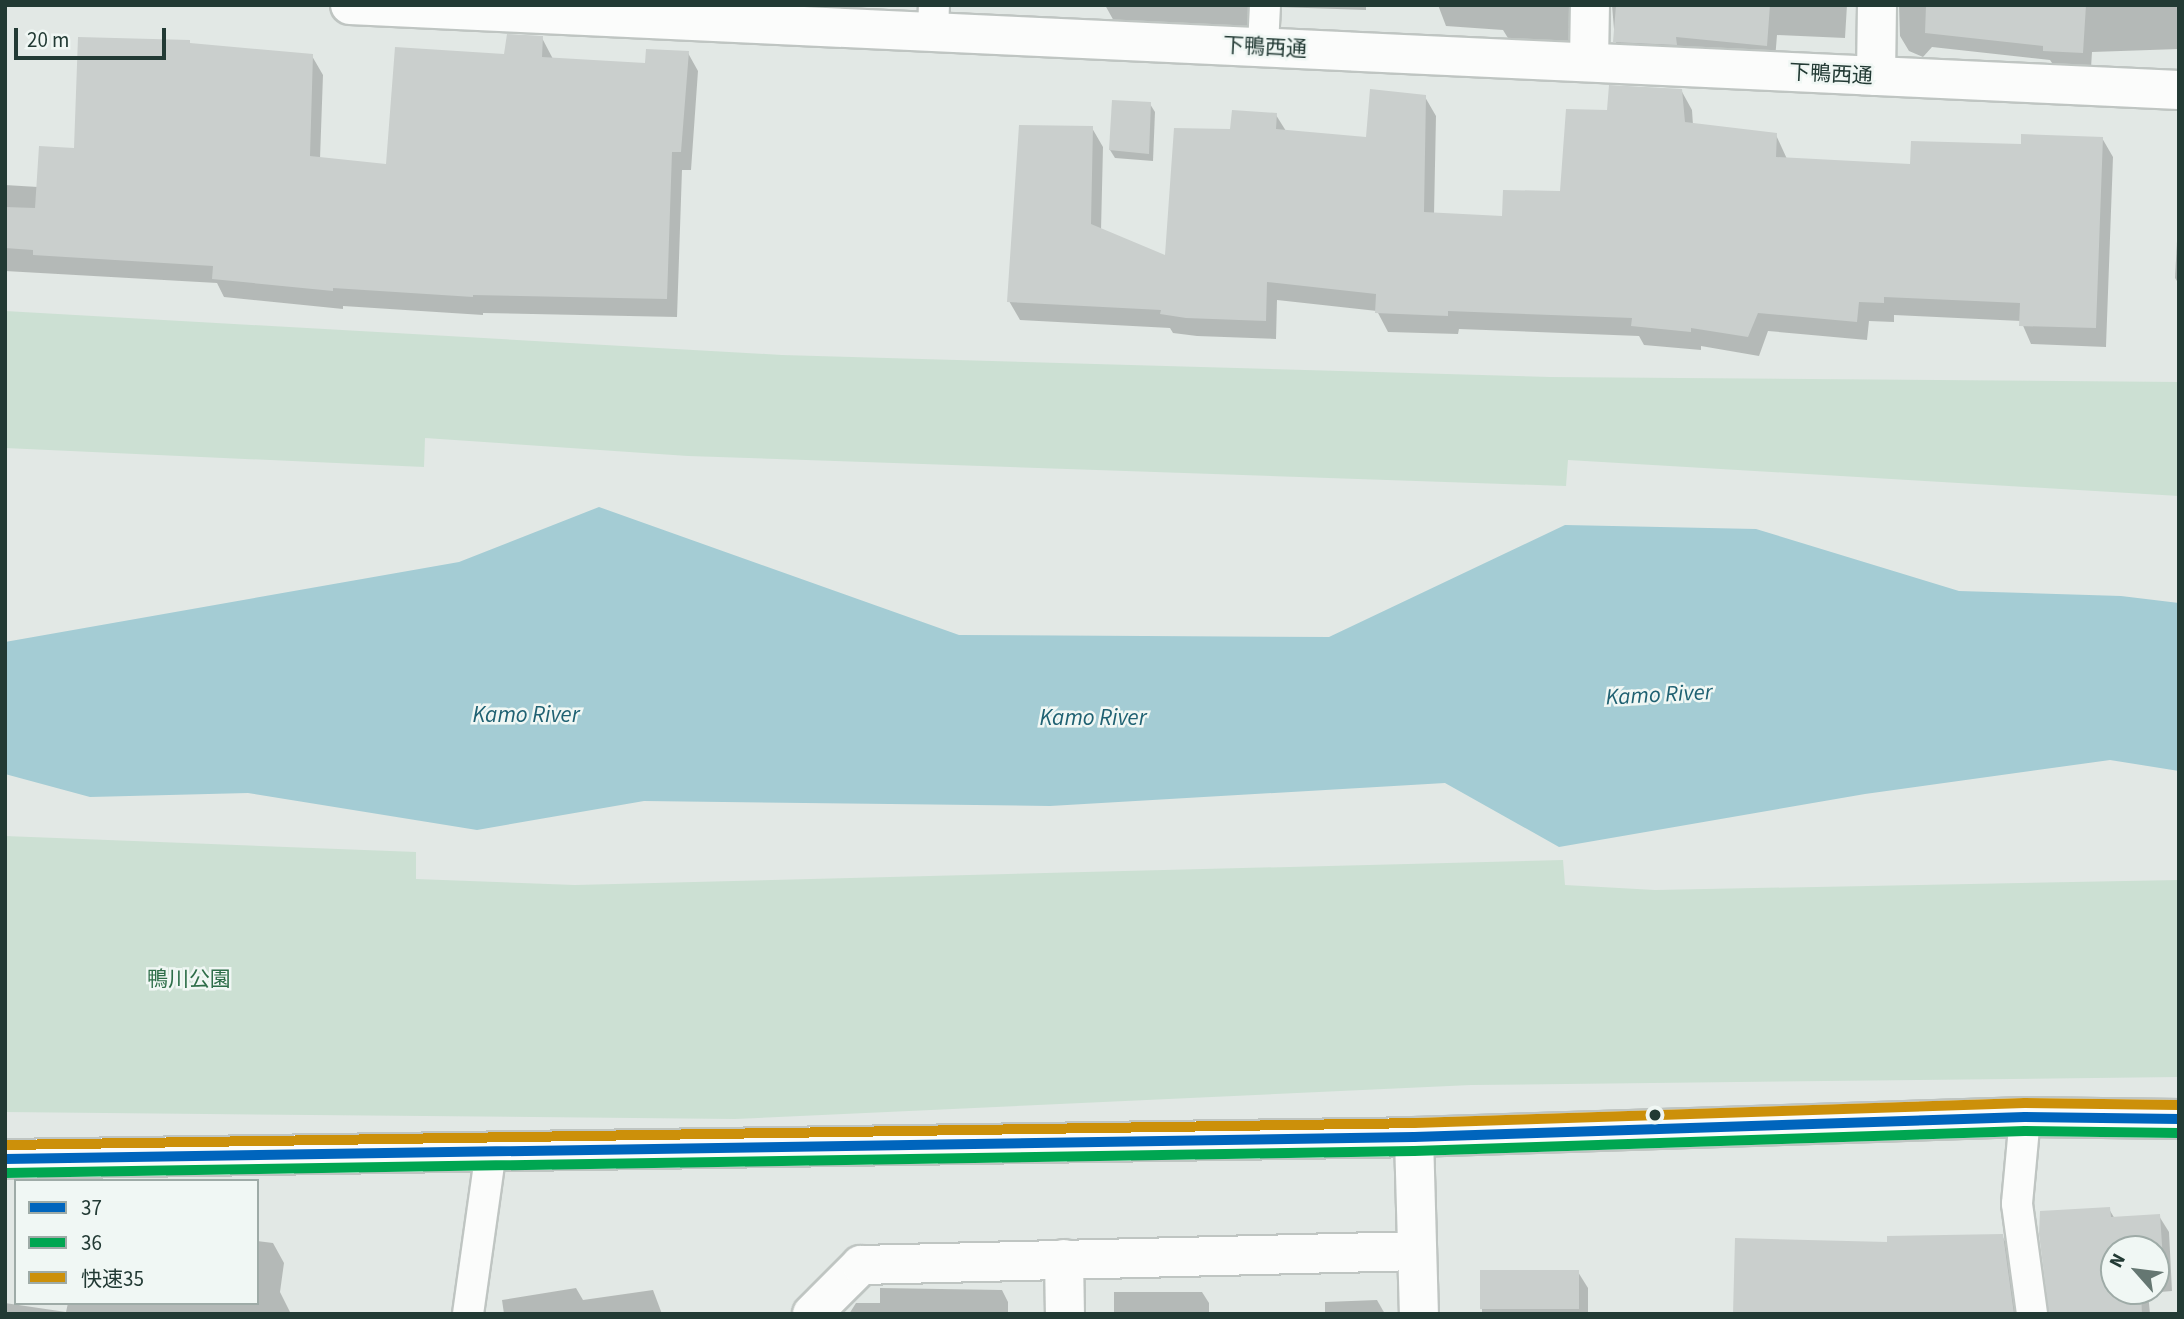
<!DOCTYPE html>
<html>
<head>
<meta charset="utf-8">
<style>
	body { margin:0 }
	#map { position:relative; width:2184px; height:1319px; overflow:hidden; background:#e2e8e5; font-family:"Source Sans 3","Noto Sans JP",sans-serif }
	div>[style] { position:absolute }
	.green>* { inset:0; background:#cce0d3 }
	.water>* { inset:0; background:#a4ccd4 }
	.shadow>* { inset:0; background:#0003 }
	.building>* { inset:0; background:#cacfcd }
	.roads { filter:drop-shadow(2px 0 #bfc5c2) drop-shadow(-2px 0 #bfc5c2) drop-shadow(0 2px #bfc5c2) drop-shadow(0 -2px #bfc5c2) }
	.lane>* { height:30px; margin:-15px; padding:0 15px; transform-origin:15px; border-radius:15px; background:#fbfcfb }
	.street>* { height:38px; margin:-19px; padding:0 19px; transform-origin:19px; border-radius:19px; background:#fbfcfb }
	.secondary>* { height:38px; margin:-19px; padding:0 19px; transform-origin:19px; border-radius:19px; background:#fbfcfb }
	.bus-1>* { height:10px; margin:-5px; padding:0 5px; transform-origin:5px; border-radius:5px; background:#0065bd }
	.bus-2>* { height:10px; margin:-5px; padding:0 5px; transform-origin:5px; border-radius:5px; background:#00a651 }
	.bus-3>* { height:10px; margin:-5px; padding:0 5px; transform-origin:5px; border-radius:5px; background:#cc900a }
	.dots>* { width:19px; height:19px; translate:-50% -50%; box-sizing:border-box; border:4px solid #f0f7f4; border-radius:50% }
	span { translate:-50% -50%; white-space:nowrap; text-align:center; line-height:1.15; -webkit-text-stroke:5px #f0f7f4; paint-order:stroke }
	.street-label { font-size:21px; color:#223a34 }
	.park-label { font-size:21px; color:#2e6e49 }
	.water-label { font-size:23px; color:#1f6172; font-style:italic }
	.frame { position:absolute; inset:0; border:7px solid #223a34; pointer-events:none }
	.legend { position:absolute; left:14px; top:1179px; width:245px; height:126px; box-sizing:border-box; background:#f0f7f4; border:2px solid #9eaba7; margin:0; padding:9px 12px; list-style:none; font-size:21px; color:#223a34 }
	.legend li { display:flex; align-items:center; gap:14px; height:35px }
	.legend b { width:35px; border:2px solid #9eaba7 }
	.north { position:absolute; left:2100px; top:1235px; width:70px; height:70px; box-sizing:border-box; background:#f0f7f4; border:2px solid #9eaba7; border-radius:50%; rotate:298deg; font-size:19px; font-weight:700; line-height:28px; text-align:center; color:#223a34 }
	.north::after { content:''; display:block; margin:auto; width:24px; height:32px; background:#657772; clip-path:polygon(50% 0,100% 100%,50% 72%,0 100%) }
	.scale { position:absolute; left:14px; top:28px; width:152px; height:32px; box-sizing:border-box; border:4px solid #223a34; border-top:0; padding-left:9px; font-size:21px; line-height:24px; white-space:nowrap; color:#223a34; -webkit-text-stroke:5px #f0f7f4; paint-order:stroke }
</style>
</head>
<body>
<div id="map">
	<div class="green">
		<div style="clip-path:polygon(5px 311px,782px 355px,1550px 377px,2179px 382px,2179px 496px,1568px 460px,1566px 486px,688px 456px,425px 438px,424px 467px,5px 448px)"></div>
		<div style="clip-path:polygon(5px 836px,416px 852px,416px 879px,575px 885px,1563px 860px,1565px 885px,1655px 890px,2179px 880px,2179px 1077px,1471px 1085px,735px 1119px,5px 1112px)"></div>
	</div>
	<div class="water">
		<div style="clip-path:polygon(599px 507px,959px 635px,1329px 637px,1565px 525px,1756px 529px,1959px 591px,2121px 596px,2179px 603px,2179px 771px,2110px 760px,1865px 794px,1559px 847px,1445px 783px,1050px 806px,644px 801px,477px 830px,248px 793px,90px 797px,5px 774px,5px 642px,459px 562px)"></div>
	</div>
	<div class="shadow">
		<div style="clip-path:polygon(1105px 5px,1366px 5px,1366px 10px,1249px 6px,1249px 28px,1115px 23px)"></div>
		<div style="clip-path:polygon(1438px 5px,1584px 5px,1576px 45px,1511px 43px,1503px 30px,1446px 26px)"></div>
		<div style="clip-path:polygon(1612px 5px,1847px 5px,1845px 38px,1777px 35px,1775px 60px,1624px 57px,1615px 41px)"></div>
		<div style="clip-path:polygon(1899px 5px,2179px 5px,2179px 49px,2092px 52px,2091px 68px,2054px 66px,2050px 60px,1932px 47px,1923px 57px,1909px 51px,1900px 36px)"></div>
		<div style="clip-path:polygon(542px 38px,553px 59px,647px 65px,688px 53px,698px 71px,691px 170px,682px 170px,677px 317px,483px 313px,483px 315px,343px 306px,343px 309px,224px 297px,217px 283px,5px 271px,5px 185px,38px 187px,191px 45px,312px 56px,323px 75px,320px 159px,388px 166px,506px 55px)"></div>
		<div style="clip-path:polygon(1681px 90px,1692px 110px,1693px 125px,1776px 135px,1787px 159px,1912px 166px,2022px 146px,2102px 138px,2113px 157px,2106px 347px,2031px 344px,2021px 321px,1894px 315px,1894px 322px,1869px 321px,1867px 340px,1768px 331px,1759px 356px,1701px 346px,1701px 350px,1644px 345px,1639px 336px,1459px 329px,1458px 334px,1388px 332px,1377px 311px,1277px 300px,1276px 339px,1197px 336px,1173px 333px,1170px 328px,1020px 320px,1009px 301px,1092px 128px,1103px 147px,1101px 231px,1166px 258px,1232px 131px,1276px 115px,1286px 131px,1367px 139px,1425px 97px,1436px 116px,1434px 215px,1503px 218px,1562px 193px,1609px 112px)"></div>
		<div style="clip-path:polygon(1150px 104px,1155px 112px,1153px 161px,1115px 158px,1110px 150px)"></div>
		<div style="clip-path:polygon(2179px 204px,2179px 284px,2175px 278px)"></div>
		<div style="clip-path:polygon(evenodd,2109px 1209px,2115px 1219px,2159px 1216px,2169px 1232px,2172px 1291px,2148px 1293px,2150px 1314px,2051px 1314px,2109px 1209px,2114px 1249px,2156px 1249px,2156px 1291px,2114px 1291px,2114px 1249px)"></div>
		<div style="clip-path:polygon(2002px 1236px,2012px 1253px,2020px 1314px,1735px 1314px,1889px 1243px)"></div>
		<div style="clip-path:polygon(257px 1241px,273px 1243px,284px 1263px,280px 1292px,291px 1314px,5px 1314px,5px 1303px,66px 1312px,68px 1303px,257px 1303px)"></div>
		<div style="clip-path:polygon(1482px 1272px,1578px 1272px,1588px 1288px,1588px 1314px,1482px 1314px)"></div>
		<div style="clip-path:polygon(576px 1288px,583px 1300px,653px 1290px,662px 1314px,504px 1314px,502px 1300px)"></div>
		<div style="clip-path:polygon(880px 1288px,1002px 1290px,1008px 1302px,1008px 1314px,849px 1314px,856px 1303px,880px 1303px)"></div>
		<div style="clip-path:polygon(1114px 1292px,1202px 1292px,1209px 1303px,1209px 1314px,1114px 1314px)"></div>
		<div style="clip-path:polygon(1377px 1300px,1385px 1314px,1325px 1314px,1325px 1302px)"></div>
	</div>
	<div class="building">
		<div style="clip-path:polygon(1616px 5px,1770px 5px,1767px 46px,1676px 37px,1677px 45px,1613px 42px)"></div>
		<div style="clip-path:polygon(1926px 5px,2086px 5px,2083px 53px,2043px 51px,2043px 46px,1925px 33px)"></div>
		<div style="clip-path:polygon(507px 34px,543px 36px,542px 57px,645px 63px,646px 49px,689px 51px,681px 152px,672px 152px,667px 299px,473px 295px,473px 297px,333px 288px,333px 291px,212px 279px,213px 266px,33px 255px,33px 250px,5px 248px,5px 207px,35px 208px,39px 146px,74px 148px,78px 37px,190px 40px,190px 43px,313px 54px,310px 156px,386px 164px,395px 47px,504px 54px)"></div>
		<div style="clip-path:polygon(1609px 85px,1682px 89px,1685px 122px,1777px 133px,1776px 157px,1910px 164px,1911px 141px,2021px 144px,2021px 134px,2103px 137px,2096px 328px,2019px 326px,2020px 303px,1884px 297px,1884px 303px,1859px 302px,1857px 322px,1758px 313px,1748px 337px,1691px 328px,1691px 332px,1631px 326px,1632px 318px,1448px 311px,1448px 316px,1375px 313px,1376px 294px,1267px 282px,1266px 321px,1186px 318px,1160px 314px,1161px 310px,1007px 302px,1019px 125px,1093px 126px,1091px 224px,1165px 255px,1174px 128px,1230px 129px,1232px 110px,1277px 113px,1276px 129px,1366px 137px,1370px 89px,1426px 95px,1424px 212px,1502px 216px,1503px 190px,1560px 191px,1566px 109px,1607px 110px)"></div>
		<div style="clip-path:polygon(1112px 100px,1151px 102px,1149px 154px,1109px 150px)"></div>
		<div style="clip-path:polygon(2110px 1207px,2111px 1217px,2160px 1214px,2164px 1275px,2156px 1276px,2156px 1249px,2114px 1249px,2114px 1291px,2141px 1291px,2142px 1314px,2049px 1314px,2039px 1234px,2040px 1211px)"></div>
		<div style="clip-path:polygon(2003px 1234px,2014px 1314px,1733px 1314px,1735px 1238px,1887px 1242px,1887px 1236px)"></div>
		<div style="clip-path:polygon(1480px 1270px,1579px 1270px,1579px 1309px,1480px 1309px)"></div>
	</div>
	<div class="roads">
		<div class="lane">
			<div style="left:933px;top:32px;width:27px;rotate:-88deg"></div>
			<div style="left:1263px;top:46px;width:41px;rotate:-87.2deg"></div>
			<div style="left:2025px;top:1117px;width:87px;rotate:95.3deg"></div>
			<div style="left:2017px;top:1204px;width:111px;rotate:82.2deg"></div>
			<div style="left:468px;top:1314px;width:165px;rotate:-82deg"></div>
		</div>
		<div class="street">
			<div style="left:350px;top:5px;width:1831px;rotate:2.66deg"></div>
			<div style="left:1589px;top:61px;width:56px;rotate:-89deg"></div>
			<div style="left:1876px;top:76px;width:71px;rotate:-89.2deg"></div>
			<div style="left:1064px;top:1259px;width:55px;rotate:89deg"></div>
			<div style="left:812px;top:1314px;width:69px;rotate:-45deg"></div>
			<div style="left:861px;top:1265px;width:556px;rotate:-1.44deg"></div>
		</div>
		<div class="secondary">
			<div style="left:1414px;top:1137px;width:177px;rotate:88.4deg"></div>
			<div style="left:5px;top:1159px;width:1409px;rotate:-0.89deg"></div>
			<div style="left:1414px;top:1137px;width:611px;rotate:-1.87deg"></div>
			<div style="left:2025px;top:1117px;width:154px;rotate:0.7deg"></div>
		</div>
	</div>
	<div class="bus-1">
		<div style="left:5px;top:1159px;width:1409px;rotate:-0.89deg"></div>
		<div style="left:1414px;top:1137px;width:611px;rotate:-1.87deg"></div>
		<div style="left:2025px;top:1117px;width:154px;rotate:0.7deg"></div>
	</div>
	<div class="bus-2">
		<div style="left:5px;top:1173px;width:1409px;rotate:-0.89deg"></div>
		<div style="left:1414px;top:1151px;width:611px;rotate:-1.87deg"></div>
		<div style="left:2025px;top:1131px;width:154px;rotate:0.7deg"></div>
	</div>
	<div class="bus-3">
		<div style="left:5px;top:1145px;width:1409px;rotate:-0.89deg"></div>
		<div style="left:1414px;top:1123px;width:611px;rotate:-1.87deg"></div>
		<div style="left:2025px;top:1103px;width:154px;rotate:0.7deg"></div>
	</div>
	<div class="dots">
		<div style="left:1655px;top:1115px;background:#223a34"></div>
	</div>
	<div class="street-label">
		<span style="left:1265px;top:47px;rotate:3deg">下鴨西通</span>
		<span style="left:1831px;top:74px;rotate:3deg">下鴨西通</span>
	</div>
	<div class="park-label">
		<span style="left:189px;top:979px">鴨川公園</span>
	</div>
	<div class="water-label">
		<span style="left:1659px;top:695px;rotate:-3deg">Kamo River</span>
		<span style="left:526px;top:715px">Kamo River</span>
		<span style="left:1093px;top:718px">Kamo River</span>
	</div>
	<div class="frame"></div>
	<ul class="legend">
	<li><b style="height:9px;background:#0065bd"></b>37</li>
	<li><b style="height:9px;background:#00a651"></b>36</li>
	<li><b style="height:9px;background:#cc900a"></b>快速35</li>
	</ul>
	<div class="north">N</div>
	<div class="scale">20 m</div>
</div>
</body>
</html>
